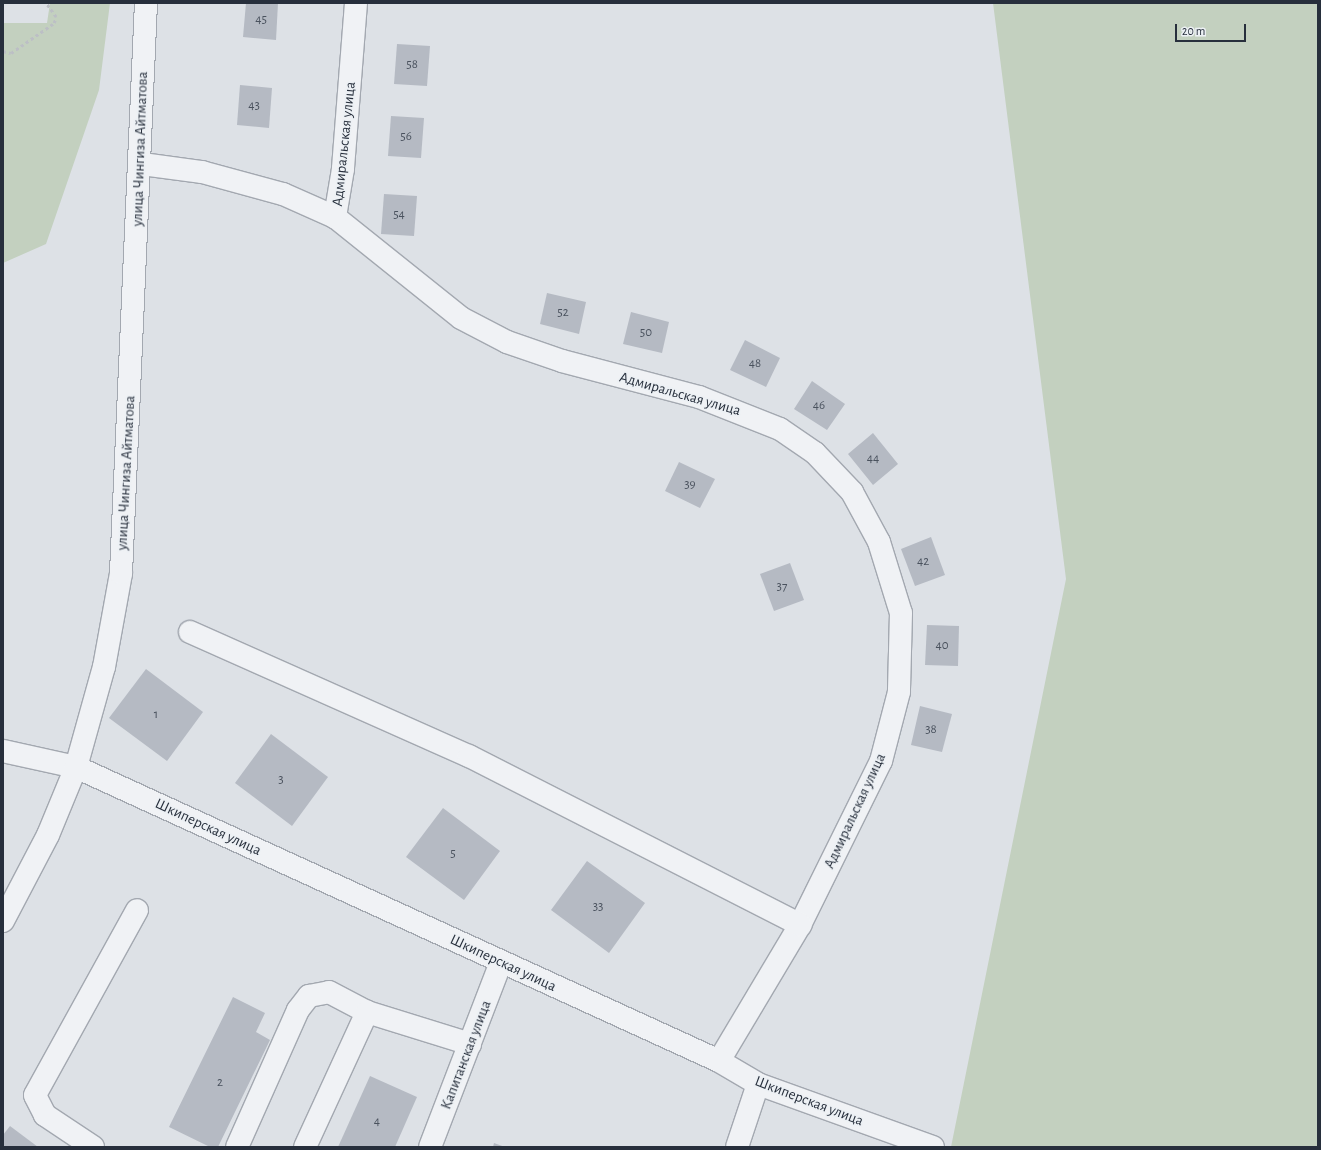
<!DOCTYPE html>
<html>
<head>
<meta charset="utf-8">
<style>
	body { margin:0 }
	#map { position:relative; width:1321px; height:1150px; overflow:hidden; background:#dde1e6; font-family:"Alegreya Sans",sans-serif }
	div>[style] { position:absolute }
	.green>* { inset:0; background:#c3d0bf }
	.building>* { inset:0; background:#b5bac3 }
	.path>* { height:2.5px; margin-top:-1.25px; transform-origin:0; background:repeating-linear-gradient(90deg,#bcbfc5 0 3px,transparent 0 6px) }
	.roads { filter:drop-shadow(1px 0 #a3a8b0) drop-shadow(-1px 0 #a3a8b0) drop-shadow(0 1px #a3a8b0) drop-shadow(0 -1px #a3a8b0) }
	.minor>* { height:22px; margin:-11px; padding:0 11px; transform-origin:11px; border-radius:11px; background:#f0f2f5 }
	span { translate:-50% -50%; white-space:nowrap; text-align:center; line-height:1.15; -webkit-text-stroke:3px #ecf0f4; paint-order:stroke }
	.number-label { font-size:13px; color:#4a525e }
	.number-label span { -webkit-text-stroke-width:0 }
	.street-label { font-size:15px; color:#272f3c }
	.frame { position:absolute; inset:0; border:4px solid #272f3c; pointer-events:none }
	.scale { position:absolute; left:1175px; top:24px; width:71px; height:18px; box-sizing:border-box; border:2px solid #272f3c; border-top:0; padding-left:5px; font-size:12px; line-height:14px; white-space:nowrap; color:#272f3c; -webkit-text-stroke:3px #ecf0f4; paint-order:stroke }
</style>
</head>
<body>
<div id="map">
	<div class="green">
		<div style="clip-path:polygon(50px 3px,110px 3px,99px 90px,46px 244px,3px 263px,3px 23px,47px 23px)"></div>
		<div style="clip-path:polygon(993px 3px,1318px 3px,1318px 1147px,951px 1147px,1066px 579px)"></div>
	</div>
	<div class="building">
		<div style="clip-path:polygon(246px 3px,278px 3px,276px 40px,243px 37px)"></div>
		<div style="clip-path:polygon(397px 44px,430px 46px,427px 86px,394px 84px)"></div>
		<div style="clip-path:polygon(240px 85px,272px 88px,269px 128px,237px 125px)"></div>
		<div style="clip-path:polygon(391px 116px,424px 118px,421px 158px,388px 156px)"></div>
		<div style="clip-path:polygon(384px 194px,417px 196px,414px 236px,381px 234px)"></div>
		<div style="clip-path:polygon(547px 293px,586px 302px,579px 334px,540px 324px)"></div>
		<div style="clip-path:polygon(631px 312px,669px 322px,662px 353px,623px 344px)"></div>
		<div style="clip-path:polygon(745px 340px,780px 358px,766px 387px,730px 370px)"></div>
		<div style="clip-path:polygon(812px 381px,845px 404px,827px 430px,794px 409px)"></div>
		<div style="clip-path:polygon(873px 433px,898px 464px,873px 485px,848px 454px)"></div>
		<div style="clip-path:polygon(679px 462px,715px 479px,700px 508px,665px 491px)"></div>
		<div style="clip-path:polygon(931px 537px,945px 575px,915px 586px,901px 549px)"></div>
		<div style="clip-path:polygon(790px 563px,804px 600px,774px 611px,760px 574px)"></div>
		<div style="clip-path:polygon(927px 625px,959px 626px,958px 666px,925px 665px)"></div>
		<div style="clip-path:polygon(146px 669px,203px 712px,167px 761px,109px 718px)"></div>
		<div style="clip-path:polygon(920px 706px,952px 714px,942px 752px,911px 745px)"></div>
		<div style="clip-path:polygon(271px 734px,328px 777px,292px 826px,235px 783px)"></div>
		<div style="clip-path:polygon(443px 808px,500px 851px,464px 900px,406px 857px)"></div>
		<div style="clip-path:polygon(587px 861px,645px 903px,609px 953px,551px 910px)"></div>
		<div style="clip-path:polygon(233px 997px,265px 1013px,256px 1032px,270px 1040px,218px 1147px,210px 1147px,169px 1127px)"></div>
		<div style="clip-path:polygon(370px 1076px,417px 1097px,395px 1147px,338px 1147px)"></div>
		<div style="clip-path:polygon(10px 1126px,38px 1147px,3px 1147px,3px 1135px)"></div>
		<div style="clip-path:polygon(494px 1143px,505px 1147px,493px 1147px)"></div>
	</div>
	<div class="path">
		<div style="left:3px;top:51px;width:8px;rotate:14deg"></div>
		<div style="left:11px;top:53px;width:52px;rotate:-34.9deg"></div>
		<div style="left:54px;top:23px;width:6px;rotate:-72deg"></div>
		<div style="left:56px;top:17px;width:17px;rotate:-126deg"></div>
	</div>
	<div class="roads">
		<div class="minor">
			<div style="left:356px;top:3px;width:167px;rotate:94.5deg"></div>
			<div style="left:343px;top:169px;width:49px;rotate:99.5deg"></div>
			<div style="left:335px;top:217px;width:161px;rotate:38.7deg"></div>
			<div style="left:461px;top:318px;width:52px;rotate:27.6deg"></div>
			<div style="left:507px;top:342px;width:58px;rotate:19.1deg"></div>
			<div style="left:562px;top:361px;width:142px;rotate:14.7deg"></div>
			<div style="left:699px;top:397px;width:87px;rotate:21.6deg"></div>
			<div style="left:780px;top:429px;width:42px;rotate:34.4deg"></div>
			<div style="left:815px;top:453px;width:54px;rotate:46.5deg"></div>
			<div style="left:852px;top:492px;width:57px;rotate:61.6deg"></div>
			<div style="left:879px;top:542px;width:74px;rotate:72.8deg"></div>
			<div style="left:901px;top:613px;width:79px;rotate:91.5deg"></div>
			<div style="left:899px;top:692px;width:71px;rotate:104.6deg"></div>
			<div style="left:881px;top:761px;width:183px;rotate:116.3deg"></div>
			<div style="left:800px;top:925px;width:158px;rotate:120.8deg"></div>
			<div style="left:142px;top:164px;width:61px;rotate:7.6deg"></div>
			<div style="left:202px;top:172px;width:84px;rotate:15.2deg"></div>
			<div style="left:283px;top:194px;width:57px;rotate:23.9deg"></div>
			<div style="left:190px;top:632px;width:305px;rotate:24deg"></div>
			<div style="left:469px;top:756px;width:372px;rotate:27deg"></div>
			<div style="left:3px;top:751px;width:75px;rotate:12.4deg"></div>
			<div style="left:76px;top:767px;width:707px;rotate:24.57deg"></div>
			<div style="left:719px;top:1061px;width:45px;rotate:30.5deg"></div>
			<div style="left:758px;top:1084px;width:186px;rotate:19.8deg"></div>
			<div style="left:3px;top:921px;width:97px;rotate:-62.4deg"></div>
			<div style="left:48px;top:835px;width:74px;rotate:-67.6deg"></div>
			<div style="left:76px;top:767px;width:104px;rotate:-74.4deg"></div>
			<div style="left:104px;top:667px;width:96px;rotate:-79.7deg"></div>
			<div style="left:121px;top:573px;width:571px;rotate:-87.49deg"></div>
			<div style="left:93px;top:1147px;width:58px;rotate:-146.3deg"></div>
			<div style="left:45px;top:1115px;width:22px;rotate:-117deg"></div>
			<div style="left:35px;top:1095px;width:211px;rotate:-61.1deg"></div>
			<div style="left:237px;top:1147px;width:150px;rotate:-66deg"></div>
			<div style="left:298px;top:1010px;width:18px;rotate:-52deg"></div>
			<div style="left:309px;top:996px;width:20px;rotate:-11deg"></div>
			<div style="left:329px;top:992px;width:43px;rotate:27.8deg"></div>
			<div style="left:367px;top:1012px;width:108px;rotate:17.3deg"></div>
			<div style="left:305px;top:1147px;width:149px;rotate:-65.3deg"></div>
			<div style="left:430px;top:1147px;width:198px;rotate:-69deg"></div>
			<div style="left:737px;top:1147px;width:66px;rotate:-71.6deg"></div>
		</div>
	</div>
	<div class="number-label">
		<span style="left:261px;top:20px">45</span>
		<span style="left:412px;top:65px">58</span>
		<span style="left:254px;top:106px">43</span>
		<span style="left:406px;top:137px">56</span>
		<span style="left:399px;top:215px">54</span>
		<span style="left:563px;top:313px">52</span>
		<span style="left:646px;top:333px">50</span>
		<span style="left:755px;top:364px">48</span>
		<span style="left:819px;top:406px">46</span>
		<span style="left:873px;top:459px">44</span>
		<span style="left:690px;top:485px">39</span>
		<span style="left:923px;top:562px">42</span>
		<span style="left:782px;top:587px">37</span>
		<span style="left:942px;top:646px">40</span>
		<span style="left:156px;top:715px">1</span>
		<span style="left:931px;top:730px">38</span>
		<span style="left:281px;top:780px">3</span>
		<span style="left:453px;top:854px">5</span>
		<span style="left:598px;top:907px">33</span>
		<span style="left:220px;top:1083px">2</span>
		<span style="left:377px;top:1122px">4</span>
	</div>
	<div class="street-label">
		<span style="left:344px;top:144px;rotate:-84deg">Адмиральская улица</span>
		<span style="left:140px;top:149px;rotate:-88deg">улица Чингиза Айтматова</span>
		<span style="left:680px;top:394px;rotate:16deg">Адмиральская улица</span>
		<span style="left:126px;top:473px;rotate:-87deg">улица Чингиза Айтматова</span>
		<span style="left:855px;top:811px;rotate:-65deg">Адмиральская улица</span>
		<span style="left:208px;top:827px;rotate:25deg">Шкиперская улица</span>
		<span style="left:503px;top:963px;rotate:25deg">Шкиперская улица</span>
		<span style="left:466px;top:1055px;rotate:-69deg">Капитанская улица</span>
		<span style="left:809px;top:1101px;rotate:21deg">Шкиперская улица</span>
	</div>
	<div class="frame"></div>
	<div class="scale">20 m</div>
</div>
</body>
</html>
